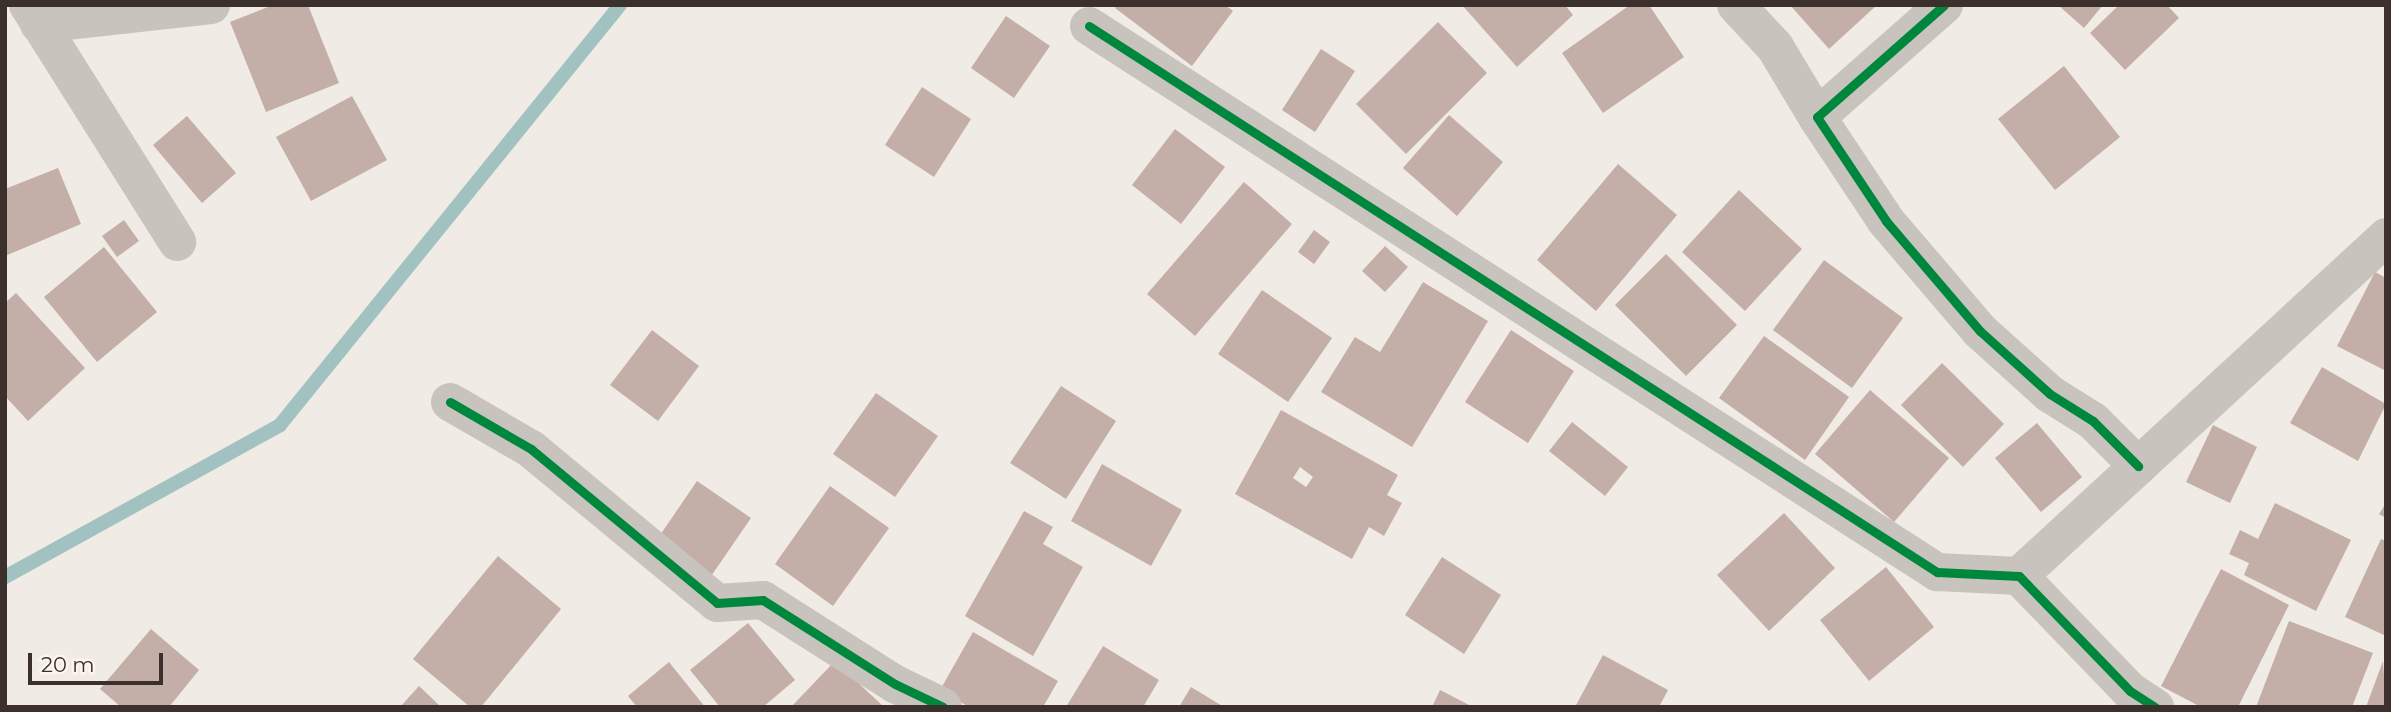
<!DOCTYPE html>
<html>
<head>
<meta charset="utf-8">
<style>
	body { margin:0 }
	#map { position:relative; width:2391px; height:712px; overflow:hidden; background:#f0ebe5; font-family:Montserrat,sans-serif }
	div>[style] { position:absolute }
	.stream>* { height:14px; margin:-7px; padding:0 7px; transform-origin:7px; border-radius:7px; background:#a1c2c1 }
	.building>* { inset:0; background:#c3afa7 }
	.street>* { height:38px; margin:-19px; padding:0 19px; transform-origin:19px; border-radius:19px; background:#c9c3be }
	.cycleway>* { height:9px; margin:-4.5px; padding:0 4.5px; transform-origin:4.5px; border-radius:4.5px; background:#00873e }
	span { translate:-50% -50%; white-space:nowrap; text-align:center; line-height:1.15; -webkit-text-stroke:6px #fbf5ee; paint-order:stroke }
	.frame { position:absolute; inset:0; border:7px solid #3b302b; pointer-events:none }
	.scale { position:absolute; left:28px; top:653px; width:135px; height:32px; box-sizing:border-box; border:4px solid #3b302b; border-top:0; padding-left:9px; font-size:21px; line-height:24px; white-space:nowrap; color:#3b302b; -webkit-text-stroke:5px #fbf5ee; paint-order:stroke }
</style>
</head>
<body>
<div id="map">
	<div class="stream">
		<div style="left:5px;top:577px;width:314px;rotate:-28.9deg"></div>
		<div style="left:280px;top:425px;width:540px;rotate:-51.01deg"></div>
	</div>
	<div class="building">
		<div style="clip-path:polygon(273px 5px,308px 5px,339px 83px,266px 112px,230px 22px)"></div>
		<div style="clip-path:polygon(1117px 5px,1225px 5px,1233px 11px,1192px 66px,1115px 8px)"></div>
		<div style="clip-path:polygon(1462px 5px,1565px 5px,1573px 15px,1517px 67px)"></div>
		<div style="clip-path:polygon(1630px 5px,1649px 5px,1684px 57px,1603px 113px,1562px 53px)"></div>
		<div style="clip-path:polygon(1790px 5px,1877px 5px,1829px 49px)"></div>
		<div style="clip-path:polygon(2058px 5px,2103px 5px,2084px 28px)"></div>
		<div style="clip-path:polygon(2119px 5px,2167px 5px,2179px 18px,2125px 70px,2090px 33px)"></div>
		<div style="clip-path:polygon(1006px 16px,1050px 46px,1014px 98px,971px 68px)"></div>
		<div style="clip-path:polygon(1438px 22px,1487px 73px,1406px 154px,1356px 104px)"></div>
		<div style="clip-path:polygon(1321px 49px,1355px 71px,1315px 132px,1282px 110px)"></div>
		<div style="clip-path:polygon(2064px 66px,2120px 137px,2055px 190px,1998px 119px)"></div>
		<div style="clip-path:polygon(922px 87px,971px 119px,934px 177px,885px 145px)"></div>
		<div style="clip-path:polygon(352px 96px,387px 160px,311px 201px,276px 137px)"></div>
		<div style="clip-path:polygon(1449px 115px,1503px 162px,1457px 216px,1403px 168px)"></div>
		<div style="clip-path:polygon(187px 116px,236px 173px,202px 203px,153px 145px)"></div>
		<div style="clip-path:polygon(1175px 129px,1225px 167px,1181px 224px,1132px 185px)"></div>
		<div style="clip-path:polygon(1618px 164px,1677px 215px,1596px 311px,1537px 260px)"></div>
		<div style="clip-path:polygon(58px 168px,81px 224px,5px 256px,5px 189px)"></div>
		<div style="clip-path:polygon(1244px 182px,1292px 224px,1195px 336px,1147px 294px)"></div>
		<div style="clip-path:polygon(1739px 190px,1802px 249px,1745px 311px,1682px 252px)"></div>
		<div style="clip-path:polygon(124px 220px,139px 241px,117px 257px,102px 236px)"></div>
		<div style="clip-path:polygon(1314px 230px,1330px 242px,1314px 264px,1298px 252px)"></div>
		<div style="clip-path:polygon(1385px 246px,1408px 267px,1385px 292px,1362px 271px)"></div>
		<div style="clip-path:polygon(104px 247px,157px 312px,97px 362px,44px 297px)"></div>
		<div style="clip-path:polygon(1666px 254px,1737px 325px,1686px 376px,1615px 305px)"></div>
		<div style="clip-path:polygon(1824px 260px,1903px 318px,1852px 388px,1773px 330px)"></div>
		<div style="clip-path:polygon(2375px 272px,2386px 278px,2386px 371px,2337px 346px)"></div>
		<div style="clip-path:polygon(1423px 282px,1488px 321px,1412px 447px,1321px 392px,1355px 337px,1380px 352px)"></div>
		<div style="clip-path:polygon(1262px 290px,1332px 338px,1288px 402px,1218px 354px)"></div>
		<div style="clip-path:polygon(16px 293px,85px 368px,28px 421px,5px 396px,5px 303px)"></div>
		<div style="clip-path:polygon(652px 330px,699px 366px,658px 421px,610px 385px)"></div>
		<div style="clip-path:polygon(1511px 330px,1574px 371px,1528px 443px,1465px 402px)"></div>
		<div style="clip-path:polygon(1764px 336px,1849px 397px,1805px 460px,1719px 398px)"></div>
		<div style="clip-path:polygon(1942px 363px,2004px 424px,1963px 467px,1901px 405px)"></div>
		<div style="clip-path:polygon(2322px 367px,2386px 404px,2358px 461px,2290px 423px)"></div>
		<div style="clip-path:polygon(1061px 386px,1116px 421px,1066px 499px,1010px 463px)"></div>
		<div style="clip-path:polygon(1870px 390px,1949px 458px,1894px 522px,1815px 454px)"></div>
		<div style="clip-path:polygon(876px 393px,938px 436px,895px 497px,833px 454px)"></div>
		<div style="clip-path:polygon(evenodd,1281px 410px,1398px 475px,1387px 495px,1402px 503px,1384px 536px,1369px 527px,1352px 559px,1235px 494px,1281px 410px,1300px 467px,1313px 477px,1306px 487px,1293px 478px,1300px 467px)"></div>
		<div style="clip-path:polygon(1572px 422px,1628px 467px,1605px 496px,1549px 451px)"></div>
		<div style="clip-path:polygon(2037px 423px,2082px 477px,2041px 512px,1995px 458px)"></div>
		<div style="clip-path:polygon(2213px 425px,2257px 447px,2230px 503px,2186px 482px)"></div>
		<div style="clip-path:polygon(1102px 464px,1182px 510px,1151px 566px,1071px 521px)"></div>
		<div style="clip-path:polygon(697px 481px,751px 518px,707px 582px,654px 544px)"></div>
		<div style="clip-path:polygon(830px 486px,889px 528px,833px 606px,775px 564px)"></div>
		<div style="clip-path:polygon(2275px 503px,2351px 540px,2316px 611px,2244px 575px,2249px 563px,2229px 554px,2240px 530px,2258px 539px)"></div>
		<div style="clip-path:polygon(2386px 503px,2386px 518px,2379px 514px)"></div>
		<div style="clip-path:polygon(1024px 511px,1053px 527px,1043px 544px,1083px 567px,1033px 656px,965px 616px)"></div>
		<div style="clip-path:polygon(1784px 513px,1835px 568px,1769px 631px,1717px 575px)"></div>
		<div style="clip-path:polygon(2381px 539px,2386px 541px,2386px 636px,2345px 617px)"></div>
		<div style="clip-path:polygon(498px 556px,561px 609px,481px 707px,470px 707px,413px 659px)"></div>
		<div style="clip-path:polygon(1442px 557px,1501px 595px,1464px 654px,1405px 615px)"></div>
		<div style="clip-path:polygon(1886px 567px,1934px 627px,1869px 681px,1820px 620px)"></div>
		<div style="clip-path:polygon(2221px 569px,2289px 605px,2238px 707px,2201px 707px,2161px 686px)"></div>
		<div style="clip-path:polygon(2289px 621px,2373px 653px,2352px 707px,2256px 707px)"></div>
		<div style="clip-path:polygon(748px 623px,795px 680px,763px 707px,720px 707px,690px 670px)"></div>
		<div style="clip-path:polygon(151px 629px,199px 670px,169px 707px,121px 707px,100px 689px)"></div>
		<div style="clip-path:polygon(973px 632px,1058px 681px,1043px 707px,969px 707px,940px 690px)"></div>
		<div style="clip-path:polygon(1103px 646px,1159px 680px,1143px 707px,1066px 707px)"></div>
		<div style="clip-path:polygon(1603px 655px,1668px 690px,1659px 707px,1575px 707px)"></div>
		<div style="clip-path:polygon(835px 661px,884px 707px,791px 707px)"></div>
		<div style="clip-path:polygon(2383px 661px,2386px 707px,2366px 707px)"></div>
		<div style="clip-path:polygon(669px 662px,705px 707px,637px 707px,628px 696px)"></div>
		<div style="clip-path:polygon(419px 686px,441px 707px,400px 707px)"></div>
		<div style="clip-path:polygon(1191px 687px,1224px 707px,1179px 707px)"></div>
		<div style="clip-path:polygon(1440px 690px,1473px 707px,1432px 707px)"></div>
	</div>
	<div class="street">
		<div style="left:28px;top:5px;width:280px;rotate:57.8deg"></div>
		<div style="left:1736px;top:5px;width:57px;rotate:47.1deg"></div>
		<div style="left:1775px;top:47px;width:82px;rotate:59deg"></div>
		<div style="left:1944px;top:5px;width:169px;rotate:138.6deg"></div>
		<div style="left:1817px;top:117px;width:125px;rotate:56.4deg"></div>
		<div style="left:1886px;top:221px;width:145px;rotate:49.5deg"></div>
		<div style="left:1980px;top:331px;width:94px;rotate:42deg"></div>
		<div style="left:2050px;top:394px;width:51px;rotate:32.1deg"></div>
		<div style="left:2093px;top:421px;width:64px;rotate:45deg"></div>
		<div style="left:39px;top:24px;width:173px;rotate:-6.3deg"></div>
		<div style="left:1089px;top:26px;width:1009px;rotate:32.78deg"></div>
		<div style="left:1937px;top:572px;width:82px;rotate:2.8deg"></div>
		<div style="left:2019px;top:576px;width:160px;rotate:46deg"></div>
		<div style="left:2130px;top:691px;width:30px;rotate:33deg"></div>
		<div style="left:450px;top:402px;width:94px;rotate:30.1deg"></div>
		<div style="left:531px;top:449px;width:241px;rotate:39.6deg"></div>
		<div style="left:717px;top:603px;width:46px;rotate:-3.7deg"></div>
		<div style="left:763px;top:600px;width:156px;rotate:32.5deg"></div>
		<div style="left:895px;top:684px;width:53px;rotate:25.6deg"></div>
		<div style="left:2019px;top:576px;width:500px;rotate:-42.7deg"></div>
	</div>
	<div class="cycleway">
		<div style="left:1944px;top:5px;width:169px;rotate:138.6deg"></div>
		<div style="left:1817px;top:117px;width:125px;rotate:56.4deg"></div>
		<div style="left:1886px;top:221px;width:145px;rotate:49.5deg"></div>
		<div style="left:1980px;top:331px;width:94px;rotate:42deg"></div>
		<div style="left:2050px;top:394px;width:51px;rotate:32.1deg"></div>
		<div style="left:2093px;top:421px;width:64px;rotate:45deg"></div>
		<div style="left:1089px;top:26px;width:1009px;rotate:32.78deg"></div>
		<div style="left:1937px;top:572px;width:82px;rotate:2.8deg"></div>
		<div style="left:2019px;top:576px;width:160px;rotate:46deg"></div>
		<div style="left:2130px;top:691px;width:30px;rotate:33deg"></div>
		<div style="left:450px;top:402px;width:94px;rotate:30.1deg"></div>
		<div style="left:531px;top:449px;width:241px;rotate:39.6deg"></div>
		<div style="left:717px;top:603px;width:46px;rotate:-3.7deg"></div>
		<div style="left:763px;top:600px;width:156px;rotate:32.5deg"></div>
		<div style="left:895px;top:684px;width:53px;rotate:25.6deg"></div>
	</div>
	<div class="frame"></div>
	<div class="scale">20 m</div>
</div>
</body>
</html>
